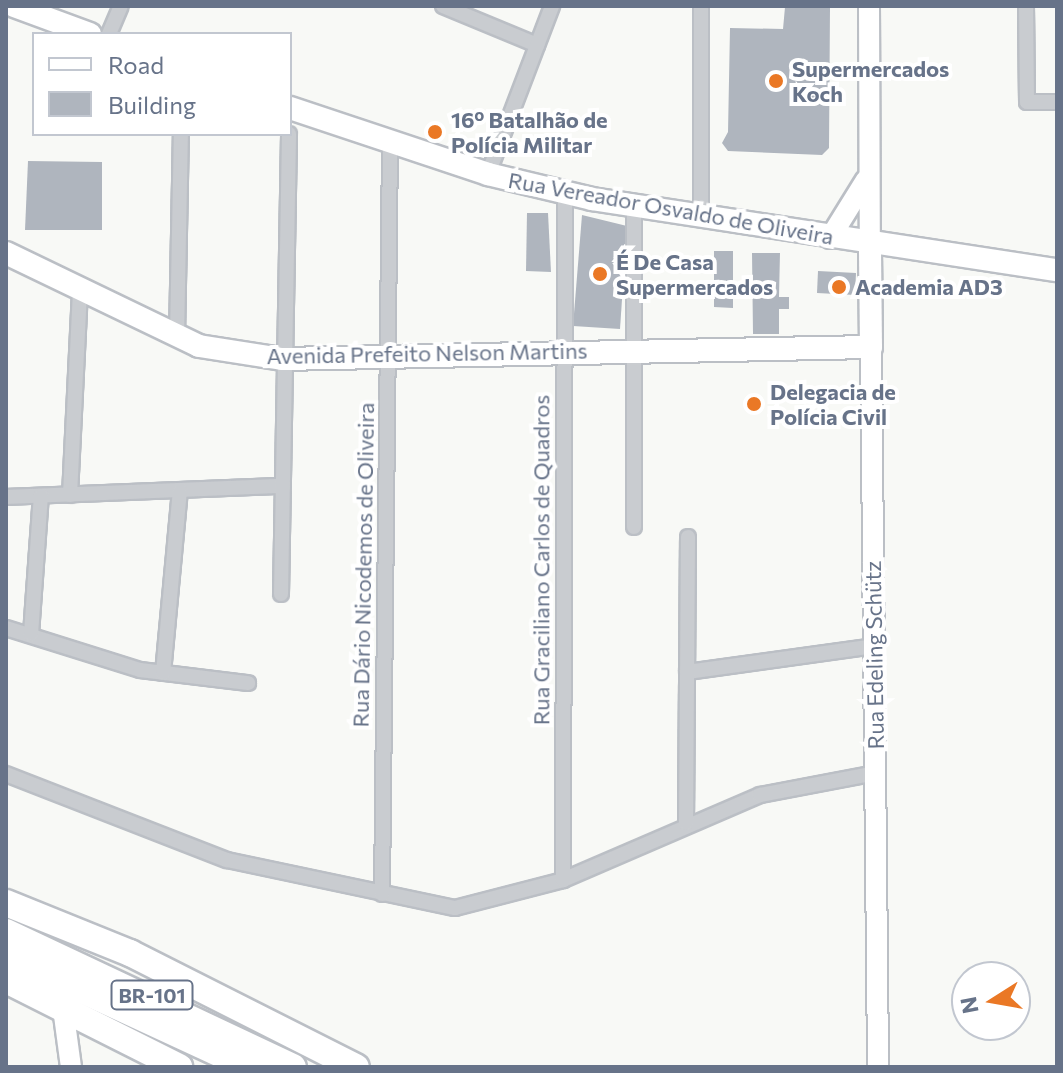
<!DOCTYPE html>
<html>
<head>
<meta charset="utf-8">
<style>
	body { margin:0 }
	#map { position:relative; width:1063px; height:1073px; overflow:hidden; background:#f8f9f6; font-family:Commissioner,sans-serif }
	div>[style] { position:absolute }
	.building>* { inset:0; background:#afb5be }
	.roads { filter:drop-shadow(2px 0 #bbbfc5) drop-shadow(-2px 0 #bbbfc5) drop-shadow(0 2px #bbbfc5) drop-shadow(0 -2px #bbbfc5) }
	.street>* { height:14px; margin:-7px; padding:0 7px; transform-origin:7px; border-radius:7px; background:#c9ccd0 }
	.secondary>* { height:20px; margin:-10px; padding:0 10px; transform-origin:10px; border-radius:10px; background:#fff }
	.primary>* { height:22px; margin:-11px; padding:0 11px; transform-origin:11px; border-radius:11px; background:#fff }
	.highway>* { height:26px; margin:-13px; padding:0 13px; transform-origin:13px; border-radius:13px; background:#fff }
	.dots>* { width:22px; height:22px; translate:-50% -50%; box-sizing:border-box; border:4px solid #fff; border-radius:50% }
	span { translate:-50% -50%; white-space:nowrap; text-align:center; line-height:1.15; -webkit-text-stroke:8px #fff; paint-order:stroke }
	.shield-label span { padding:2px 6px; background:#fff; border:2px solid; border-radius:6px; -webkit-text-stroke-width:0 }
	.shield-label { font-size:20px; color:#677389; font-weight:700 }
	.poi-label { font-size:22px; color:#677389; font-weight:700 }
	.left { translate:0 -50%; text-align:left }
	.street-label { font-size:22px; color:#677389 }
	.frame { position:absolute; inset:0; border:8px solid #677389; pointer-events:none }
	.legend { position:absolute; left:32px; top:32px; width:260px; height:104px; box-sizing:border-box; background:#fff; border:2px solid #c2c7d0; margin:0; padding:10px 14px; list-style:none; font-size:24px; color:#677389 }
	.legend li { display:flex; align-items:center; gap:16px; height:40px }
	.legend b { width:40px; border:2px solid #c2c7d0 }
	.north { position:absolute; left:951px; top:961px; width:80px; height:80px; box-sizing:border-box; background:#fff; border:2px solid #c2c7d0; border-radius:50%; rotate:259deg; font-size:22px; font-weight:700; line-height:32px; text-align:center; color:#677389 }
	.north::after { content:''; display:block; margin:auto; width:28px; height:36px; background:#ea7825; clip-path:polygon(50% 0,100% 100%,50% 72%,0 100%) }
</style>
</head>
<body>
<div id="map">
	<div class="building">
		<div style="clip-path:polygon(785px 7px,830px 8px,829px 148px,822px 155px,728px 151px,722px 143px,728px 132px,730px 28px,783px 29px)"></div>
		<div style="clip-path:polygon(28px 161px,102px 162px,102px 230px,25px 230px)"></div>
		<div style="clip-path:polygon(527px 213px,548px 213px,551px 272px,526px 271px)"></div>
		<div style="clip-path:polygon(582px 215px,627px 226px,620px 329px,573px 326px)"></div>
		<div style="clip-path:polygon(714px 251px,733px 251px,733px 308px,714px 307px)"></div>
		<div style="clip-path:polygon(752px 253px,780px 253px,779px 297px,789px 297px,789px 309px,779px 309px,779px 334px,753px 334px)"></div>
		<div style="clip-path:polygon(818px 271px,856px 273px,855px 295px,817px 293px)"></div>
	</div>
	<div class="roads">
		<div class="street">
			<div style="left:443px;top:6px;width:102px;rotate:22.5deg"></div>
			<div style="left:1026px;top:6px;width:96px;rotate:89.4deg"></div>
			<div style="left:1027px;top:102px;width:30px"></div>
			<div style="left:109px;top:34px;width:30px;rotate:-67deg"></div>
			<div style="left:488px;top:174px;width:180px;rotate:-69.1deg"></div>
			<div style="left:634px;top:206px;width:321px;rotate:90deg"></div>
			<div style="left:701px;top:217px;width:211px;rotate:-90deg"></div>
			<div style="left:177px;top:337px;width:203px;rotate:-88.9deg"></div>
			<div style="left:70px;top:495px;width:207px;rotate:-87.2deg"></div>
			<div style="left:6px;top:497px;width:277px;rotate:-2.3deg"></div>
			<div style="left:281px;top:594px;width:460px;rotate:-89deg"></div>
			<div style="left:6px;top:628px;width:140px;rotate:17.4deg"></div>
			<div style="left:140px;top:670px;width:109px;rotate:6.9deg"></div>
			<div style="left:31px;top:634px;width:138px;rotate:-85.9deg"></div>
			<div style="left:687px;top:672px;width:189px;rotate:-7.9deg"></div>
			<div style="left:163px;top:673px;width:183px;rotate:-84.7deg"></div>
			<div style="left:6px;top:774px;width:237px;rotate:21.3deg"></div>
			<div style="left:227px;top:860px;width:233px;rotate:11.9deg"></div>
			<div style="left:455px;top:908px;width:112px;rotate:-14.5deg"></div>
			<div style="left:563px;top:880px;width:215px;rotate:-23.3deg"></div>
			<div style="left:760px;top:795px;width:117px;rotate:-10.8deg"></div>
			<div style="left:686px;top:823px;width:286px;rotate:-89.6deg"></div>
			<div style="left:563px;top:880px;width:688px;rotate:-89.83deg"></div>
			<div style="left:382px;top:894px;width:753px;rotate:-89.39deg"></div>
		</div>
		<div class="secondary">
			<div style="left:869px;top:6px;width:237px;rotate:89.8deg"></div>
			<div style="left:830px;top:238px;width:68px;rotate:-58.2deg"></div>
			<div style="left:871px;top:347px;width:720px;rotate:89.44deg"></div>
			<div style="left:63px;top:1008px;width:60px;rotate:82.3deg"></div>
		</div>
		<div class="primary">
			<div style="left:14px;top:6px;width:81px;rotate:20.2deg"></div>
			<div style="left:290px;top:108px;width:209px;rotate:18.4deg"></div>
			<div style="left:488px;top:174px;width:107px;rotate:13.5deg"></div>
			<div style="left:592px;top:199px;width:470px;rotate:8.7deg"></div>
			<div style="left:6px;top:253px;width:214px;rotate:25.7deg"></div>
			<div style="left:199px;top:346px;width:84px;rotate:8.9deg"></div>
			<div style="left:282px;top:359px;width:589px;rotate:-1.17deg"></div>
			<div style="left:871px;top:347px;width:104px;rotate:-90.6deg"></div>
		</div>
		<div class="highway">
			<div style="left:6px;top:903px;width:134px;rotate:22deg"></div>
			<div style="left:130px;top:953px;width:253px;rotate:26.8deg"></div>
			<div style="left:6px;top:932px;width:317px;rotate:25.2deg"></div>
			<div style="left:6px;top:955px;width:267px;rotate:24.8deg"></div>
			<div style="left:6px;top:980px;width:194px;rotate:26.7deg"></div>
		</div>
	</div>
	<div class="dots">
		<div style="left:776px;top:81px;background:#ea7825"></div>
		<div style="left:435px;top:132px;background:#ea7825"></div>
		<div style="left:600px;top:274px;background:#ea7825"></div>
		<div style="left:839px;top:287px;background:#ea7825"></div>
		<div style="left:754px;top:404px;background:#ea7825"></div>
	</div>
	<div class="shield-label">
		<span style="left:152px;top:995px">BR-101</span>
	</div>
	<div class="poi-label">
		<span class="left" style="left:792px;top:81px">Supermercados<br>Koch</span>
		<span class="left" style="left:451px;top:132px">16º Batalhão de<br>Polícia Militar</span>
		<span class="left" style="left:616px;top:274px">É De Casa<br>Supermercados</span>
		<span class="left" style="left:855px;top:287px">Academia AD3</span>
		<span class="left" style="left:770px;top:404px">Delegacia de<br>Polícia Civil</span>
	</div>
	<div class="street-label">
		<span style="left:671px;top:208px;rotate:10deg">Rua Vereador Osvaldo de Oliveira</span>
		<span style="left:427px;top:353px;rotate:-1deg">Avenida Prefeito Nelson Martins</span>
		<span style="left:541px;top:560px;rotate:-90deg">Rua Graciliano Carlos de Quadros</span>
		<span style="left:363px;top:565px;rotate:-89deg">Rua Dário Nicodemos de Oliveira</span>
		<span style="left:874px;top:655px;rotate:-91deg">Rua Edeling Schütz</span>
	</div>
	<div class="frame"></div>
	<ul class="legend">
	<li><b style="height:10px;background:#fff"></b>Road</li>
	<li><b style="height:22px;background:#afb5be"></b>Building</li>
	</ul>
	<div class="north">N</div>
</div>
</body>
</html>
